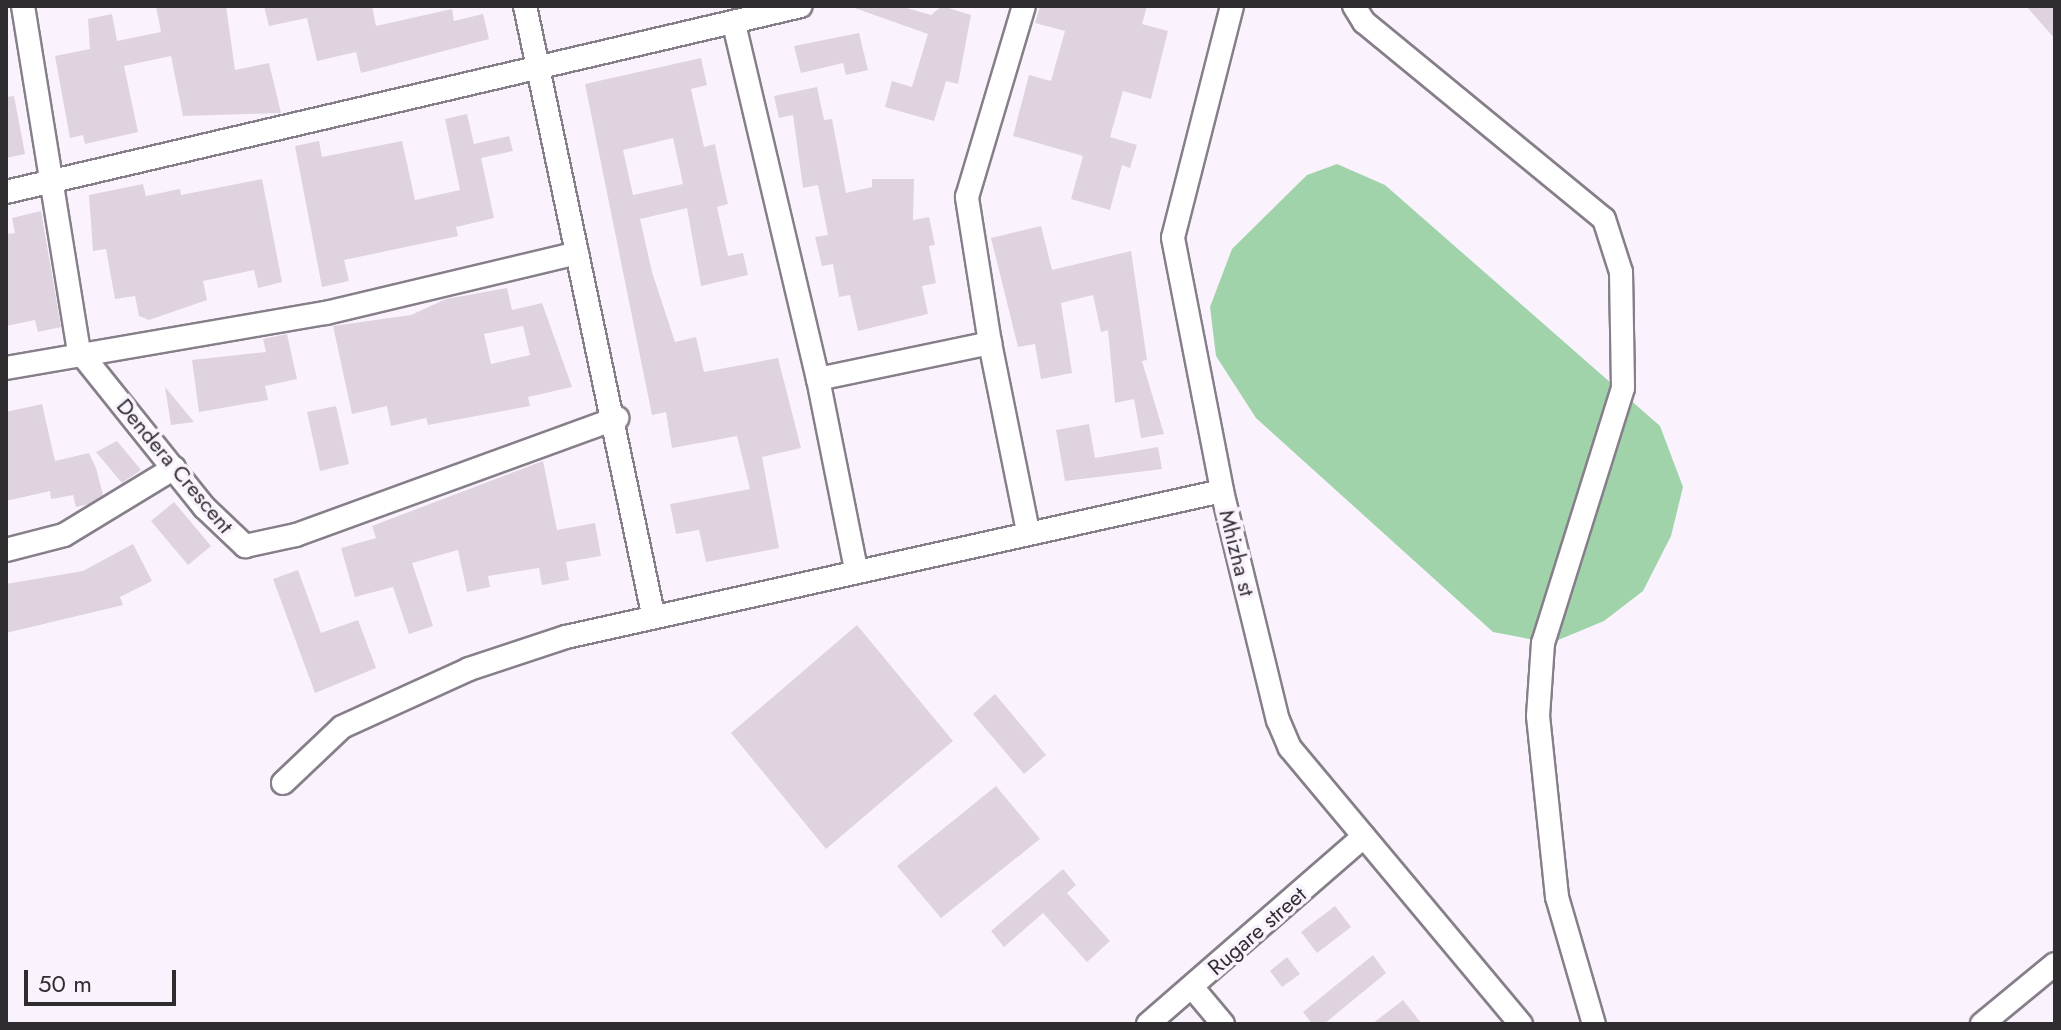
<!DOCTYPE html>
<html>
<head>
<meta charset="utf-8">
<style>
	body { margin:0 }
	#map { position:relative; width:2061px; height:1030px; overflow:hidden; background:#faf3fe; font-family:Jost,sans-serif }
	div>[style] { position:absolute }
	.green>* { inset:0; background:#a1d3aa }
	.building>* { inset:0; background:#ded3de }
	.roads { filter:drop-shadow(2px 0 #867f8a) drop-shadow(-2px 0 #867f8a) drop-shadow(0 2px #867f8a) drop-shadow(0 -2px #867f8a) }
	.minor>* { height:22px; margin:-11px; padding:0 11px; transform-origin:11px; border-radius:11px; background:#fff }
	span { translate:-50% -50%; white-space:nowrap; text-align:center; line-height:1.15; -webkit-text-stroke:7px #faf3fe; paint-order:stroke }
	.street-label { font-size:22px; color:#302d31 }
	.frame { position:absolute; inset:0; border:8px solid #302d31; pointer-events:none }
	.scale { position:absolute; left:24px; top:970px; width:152px; height:36px; box-sizing:border-box; border:4px solid #302d31; border-top:0; padding-left:10px; font-size:24px; line-height:28px; white-space:nowrap; color:#302d31; -webkit-text-stroke:6px #faf3fe; paint-order:stroke }
</style>
</head>
<body>
<div id="map">
	<div class="green">
		<div style="clip-path:polygon(1337px 164px,1385px 185px,1660px 426px,1683px 487px,1671px 536px,1643px 591px,1604px 621px,1551px 643px,1493px 632px,1256px 418px,1216px 356px,1210px 307px,1232px 249px,1307px 175px)"></div>
	</div>
	<div class="building">
		<div style="clip-path:polygon(156px 6px,226px 6px,235px 70px,269px 63px,281px 113px,183px 116px,171px 56px,124px 66px,138px 132px,85px 144px,83px 135px,70px 138px,55px 56px,90px 49px,88px 19px,112px 14px,117px 41px,161px 32px)"></div>
		<div style="clip-path:polygon(264px 6px,372px 6px,376px 26px,452px 9px,454px 21px,483px 14px,489px 39px,361px 73px,356px 52px,317px 61px,307px 18px,269px 26px)"></div>
		<div style="clip-path:polygon(849px 6px,900px 6px,931px 15px,942px 6px,971px 15px,958px 84px,946px 81px,934px 121px,885px 107px,892px 81px,912px 87px,928px 34px)"></div>
		<div style="clip-path:polygon(1040px 6px,1147px 6px,1142px 24px,1168px 31px,1151px 99px,1123px 91px,1110px 137px,1137px 145px,1130px 168px,1122px 165px,1110px 210px,1071px 199px,1083px 156px,1013px 136px,1029px 75px,1051px 81px,1065px 31px,1035px 23px)"></div>
		<div style="clip-path:polygon(2026px 6px,2055px 6px,2055px 39px)"></div>
		<div style="clip-path:polygon(859px 33px,868px 70px,846px 75px,843px 63px,801px 73px,794px 46px)"></div>
		<div style="clip-path:polygon(evenodd,701px 58px,707px 85px,691px 89px,704px 147px,715px 144px,720px 169px,728px 204px,717px 207px,728px 256px,743px 253px,748px 275px,701px 286px,687px 208px,640px 219px,652px 272px,675px 342px,696px 337px,704px 372px,778px 358px,801px 448px,762px 457px,779px 548px,706px 562px,699px 530px,676px 534px,670px 504px,750px 489px,737px 436px,672px 448px,666px 412px,652px 415px,585px 84px,701px 58px,673px 138px,683px 184px,633px 195px,623px 150px,673px 138px)"></div>
		<div style="clip-path:polygon(817px 87px,824px 120px,832px 119px,846px 193px,872px 187px,872px 179px,914px 179px,913px 220px,929px 217px,935px 245px,929px 246px,936px 283px,922px 286px,928px 314px,858px 331px,850px 295px,839px 297px,833px 264px,822px 266px,815px 237px,828px 235px,818px 185px,803px 188px,793px 115px,779px 118px,774px 96px)"></div>
		<div style="clip-path:polygon(14px 96px,25px 154px,6px 158px,6px 97px)"></div>
		<div style="clip-path:polygon(467px 114px,474px 144px,509px 136px,513px 151px,481px 158px,494px 218px,456px 227px,458px 236px,344px 260px,349px 281px,322px 287px,295px 146px,319px 141px,322px 157px,402px 141px,415px 200px,460px 190px,445px 119px)"></div>
		<div style="clip-path:polygon(262px 179px,282px 282px,258px 288px,254px 270px,203px 281px,207px 300px,149px 320px,139px 316px,135px 296px,115px 299px,106px 249px,93px 251px,89px 195px,143px 184px,146px 196px,180px 189px,181px 195px)"></div>
		<div style="clip-path:polygon(41px 211px,61px 327px,38px 332px,35px 320px,6px 326px,6px 234px,15px 233px,12px 218px)"></div>
		<div style="clip-path:polygon(1041px 226px,1052px 270px,1131px 251px,1147px 360px,1142px 361px,1164px 434px,1141px 438px,1134px 399px,1115px 403px,1108px 330px,1101px 332px,1093px 295px,1061px 303px,1072px 373px,1041px 379px,1035px 344px,1018px 347px,991px 238px)"></div>
		<div style="clip-path:polygon(evenodd,507px 288px,512px 310px,542px 303px,572px 387px,528px 397px,530px 406px,428px 425px,426px 418px,391px 426px,387px 406px,352px 414px,333px 326px,411px 315px,446px 299px,507px 288px,523px 326px,530px 355px,491px 364px,484px 334px,523px 326px)"></div>
		<div style="clip-path:polygon(287px 334px,297px 379px,265px 386px,268px 400px,199px 412px,192px 360px,266px 352px,263px 339px)"></div>
		<div style="clip-path:polygon(165px 387px,194px 422px,171px 425px)"></div>
		<div style="clip-path:polygon(42px 404px,55px 461px,89px 453px,96px 468px,103px 495px,89px 504px,76px 507px,73px 495px,51px 499px,50px 491px,6px 501px,6px 412px)"></div>
		<div style="clip-path:polygon(336px 406px,349px 464px,320px 471px,307px 412px)"></div>
		<div style="clip-path:polygon(1089px 424px,1095px 458px,1158px 447px,1162px 469px,1065px 481px,1056px 430px)"></div>
		<div style="clip-path:polygon(117px 441px,141px 470px,122px 483px,96px 452px)"></div>
		<div style="clip-path:polygon(543px 461px,557px 530px,595px 523px,601px 556px,566px 562px,569px 580px,542px 585px,539px 568px,488px 576px,490px 587px,467px 592px,458px 550px,412px 563px,433px 626px,409px 634px,393px 587px,355px 597px,341px 548px,376px 538px,372px 526px)"></div>
		<div style="clip-path:polygon(174px 502px,211px 546px,188px 565px,151px 521px)"></div>
		<div style="clip-path:polygon(133px 544px,152px 581px,120px 597px,123px 605px,6px 633px,6px 584px,83px 571px)"></div>
		<div style="clip-path:polygon(298px 570px,321px 633px,358px 620px,376px 668px,315px 693px,273px 579px)"></div>
		<div style="clip-path:polygon(857px 625px,953px 741px,826px 849px,731px 733px)"></div>
		<div style="clip-path:polygon(995px 694px,1046px 755px,1024px 774px,973px 714px)"></div>
		<div style="clip-path:polygon(996px 786px,1040px 839px,941px 918px,897px 866px)"></div>
		<div style="clip-path:polygon(1063px 869px,1076px 885px,1067px 893px,1110px 941px,1087px 962px,1043px 913px,1004px 947px,991px 931px)"></div>
		<div style="clip-path:polygon(1335px 906px,1351px 927px,1317px 953px,1301px 932px)"></div>
		<div style="clip-path:polygon(1373px 955px,1386px 973px,1324px 1024px,1312px 1024px,1303px 1012px)"></div>
		<div style="clip-path:polygon(1287px 957px,1300px 974px,1282px 987px,1270px 971px)"></div>
		<div style="clip-path:polygon(1403px 1000px,1422px 1024px,1372px 1024px)"></div>
	</div>
	<div class="roads">
		<div class="minor">
			<div style="left:23px;top:6px;width:350px;rotate:80.8deg"></div>
			<div style="left:79px;top:351px;width:200px;rotate:51.3deg"></div>
			<div style="left:204px;top:507px;width:57px;rotate:43.6deg"></div>
			<div style="left:245px;top:546px;width:52px;rotate:-12.2deg"></div>
			<div style="left:296px;top:535px;width:342px;rotate:-20deg"></div>
			<div style="left:525px;top:6px;width:621px;rotate:78.11deg"></div>
			<div style="left:1232px;top:6px;width:239px;rotate:104.3deg"></div>
			<div style="left:1173px;top:238px;width:258px;rotate:79deg"></div>
			<div style="left:1222px;top:491px;width:236px;rotate:76.3deg"></div>
			<div style="left:1278px;top:720px;width:30px;rotate:67deg"></div>
			<div style="left:1290px;top:748px;width:360px;rotate:50.1deg"></div>
			<div style="left:1354px;top:6px;width:19px;rotate:58deg"></div>
			<div style="left:1364px;top:22px;width:310px;rotate:39.4deg"></div>
			<div style="left:1604px;top:219px;width:56px;rotate:72.2deg"></div>
			<div style="left:1621px;top:272px;width:116px;rotate:89deg"></div>
			<div style="left:1623px;top:388px;width:267px;rotate:107.4deg"></div>
			<div style="left:1543px;top:643px;width:73px;rotate:93.9deg"></div>
			<div style="left:1538px;top:716px;width:182px;rotate:84deg"></div>
			<div style="left:1557px;top:897px;width:132px;rotate:73.8deg"></div>
			<div style="left:734px;top:24px;width:365px;rotate:76.7deg"></div>
			<div style="left:818px;top:379px;width:176px;rotate:-11.8deg"></div>
			<div style="left:990px;top:343px;width:148px;rotate:-99deg"></div>
			<div style="left:967px;top:197px;width:199px;rotate:-73.4deg"></div>
			<div style="left:6px;top:192px;width:816px;rotate:-13.17deg"></div>
			<div style="left:990px;top:343px;width:192px;rotate:78.6deg"></div>
			<div style="left:6px;top:368px;width:325px;rotate:-9.8deg"></div>
			<div style="left:326px;top:313px;width:258px;rotate:-13.4deg"></div>
			<div style="left:818px;top:379px;width:195px;rotate:78.7deg"></div>
			<div style="left:6px;top:550px;width:60px;rotate:-14.5deg"></div>
			<div style="left:64px;top:535px;width:129px;rotate:-31.3deg"></div>
			<div style="left:283px;top:783px;width:81px;rotate:-43.5deg"></div>
			<div style="left:342px;top:727px;width:140px;rotate:-24.5deg"></div>
			<div style="left:469px;top:669px;width:102px;rotate:-18.3deg"></div>
			<div style="left:566px;top:637px;width:672px;rotate:-12.55deg"></div>
			<div style="left:1192px;top:987px;width:48px;rotate:50deg"></div>
			<div style="left:1148px;top:1024px;width:286px;rotate:-41deg"></div>
			<div style="left:1982px;top:1024px;width:94px;rotate:-39.4deg"></div>
		</div>
	</div>
	<div class="street-label">
		<span style="left:175px;top:466px;rotate:50deg">Dendera Crescent</span>
		<span style="left:1237px;top:553px;rotate:76deg">Mhizha st</span>
		<span style="left:1257px;top:931px;rotate:-41deg">Rugare street</span>
	</div>
	<div class="frame"></div>
	<div class="scale">50 m</div>
</div>
</body>
</html>
